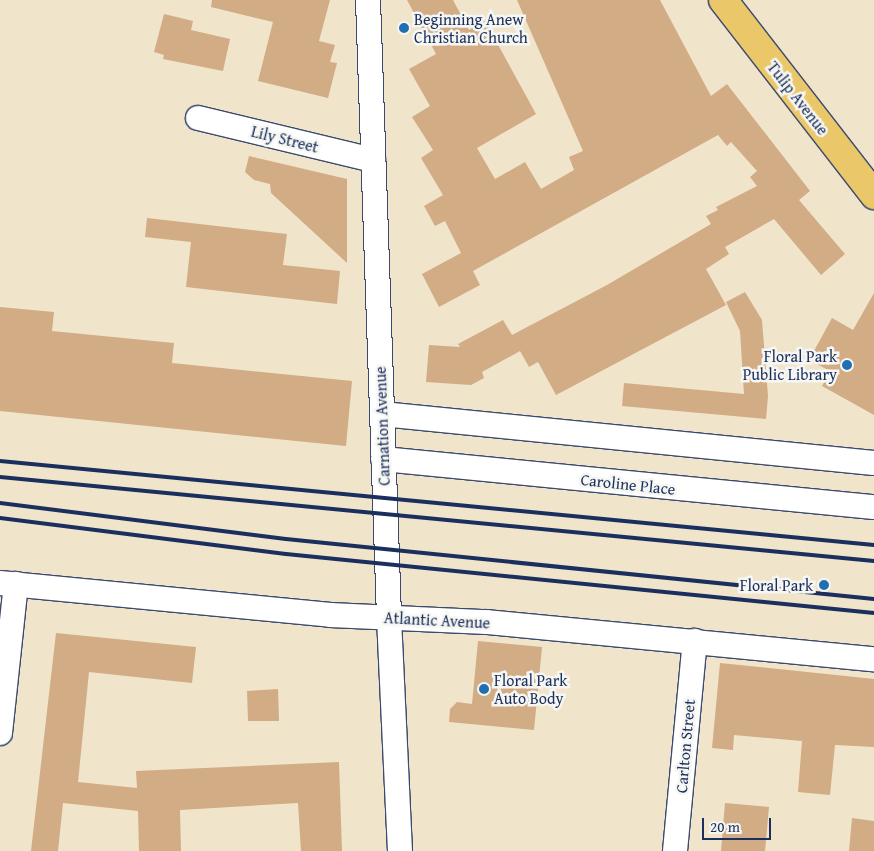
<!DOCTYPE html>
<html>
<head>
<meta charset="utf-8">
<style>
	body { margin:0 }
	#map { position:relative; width:874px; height:851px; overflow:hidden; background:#f0e4cb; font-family:"Gentium Book Plus",serif }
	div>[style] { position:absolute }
	.building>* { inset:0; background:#d1ac85 }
	.roads { filter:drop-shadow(1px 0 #3b4a6e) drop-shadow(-1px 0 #3b4a6e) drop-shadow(0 1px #3b4a6e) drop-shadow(0 -1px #3b4a6e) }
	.minor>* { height:24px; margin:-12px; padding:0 12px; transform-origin:12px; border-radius:12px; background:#fff }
	.major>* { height:28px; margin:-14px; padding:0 14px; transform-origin:14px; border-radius:14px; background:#eac769 }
	.rail>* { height:4px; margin:-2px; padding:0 2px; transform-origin:2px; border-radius:2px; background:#1b2f5e }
	.dots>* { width:14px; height:14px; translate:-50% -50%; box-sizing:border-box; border:2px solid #f6f6f2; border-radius:50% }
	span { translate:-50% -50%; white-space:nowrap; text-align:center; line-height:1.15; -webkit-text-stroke:5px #f6f6f2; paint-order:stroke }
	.poi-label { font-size:16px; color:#1b2f5e }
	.left { translate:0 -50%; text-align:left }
	.right { translate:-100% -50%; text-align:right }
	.street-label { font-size:16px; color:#1b2f5e }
	.scale { position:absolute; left:702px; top:818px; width:69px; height:22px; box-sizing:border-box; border:2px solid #1b2f5e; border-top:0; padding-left:6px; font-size:15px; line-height:18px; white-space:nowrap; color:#1b2f5e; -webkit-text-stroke:4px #f6f6f2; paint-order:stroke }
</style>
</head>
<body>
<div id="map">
	<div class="building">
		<div style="clip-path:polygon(212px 0,330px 0,319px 41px,335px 45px,330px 62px,337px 63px,328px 98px,258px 81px,273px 22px,211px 7px)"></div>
		<div style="clip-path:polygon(407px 0,453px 0,469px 30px,485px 21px,536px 114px,477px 148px,495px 179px,525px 162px,541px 189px,574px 170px,569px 157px,583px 151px,517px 0,660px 0,711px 96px,727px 84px,810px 191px,799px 200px,845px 254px,821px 275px,774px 219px,725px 247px,729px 254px,706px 269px,726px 305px,556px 395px,538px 362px,529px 367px,520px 351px,482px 372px,484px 378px,471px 385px,426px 382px,429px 345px,460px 347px,458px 344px,503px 320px,512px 335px,607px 285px,711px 224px,706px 216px,718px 210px,716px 207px,757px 186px,750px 177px,757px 171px,731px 142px,727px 146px,718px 135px,473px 271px,480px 285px,439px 307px,422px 274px,461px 253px,445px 221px,435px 226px,424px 206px,443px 195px,421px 158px,433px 150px,412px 117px,430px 106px,409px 69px,436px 54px)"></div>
		<div style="clip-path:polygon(164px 14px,193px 21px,191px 30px,230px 39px,223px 71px,163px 59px,164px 55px,154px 52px)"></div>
		<div style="clip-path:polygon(249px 156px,347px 179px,347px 263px,271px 193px,270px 184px,254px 180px,245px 172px)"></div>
		<div style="clip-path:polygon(147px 218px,287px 234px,283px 265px,340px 271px,337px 304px,186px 287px,191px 242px,145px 237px)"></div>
		<div style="clip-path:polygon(745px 292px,762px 320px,768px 396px,766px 419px,622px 406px,624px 383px,744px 394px,740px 331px,726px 302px)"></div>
		<div style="clip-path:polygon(874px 293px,874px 415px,822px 386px,830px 371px,809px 360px,832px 318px,853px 330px)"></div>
		<div style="clip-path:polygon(0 307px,54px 312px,52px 331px,174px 343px,172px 363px,352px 381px,346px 446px,0 411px)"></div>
		<div style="clip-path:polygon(56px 633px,196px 647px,192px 683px,89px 672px,78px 782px,137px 788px,136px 771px,339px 762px,342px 851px,301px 851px,298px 803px,180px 810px,181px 851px,139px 851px,138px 811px,63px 803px,58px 851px,31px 851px)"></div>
		<div style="clip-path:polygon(478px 641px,542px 647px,534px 730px,449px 722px,450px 709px,457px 702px,472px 704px)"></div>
		<div style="clip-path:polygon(720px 663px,874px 679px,874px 747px,835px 745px,830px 795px,798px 792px,802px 741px,734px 735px,733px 750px,712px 748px)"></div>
		<div style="clip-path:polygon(278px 689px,279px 721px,248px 721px,247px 691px)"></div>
		<div style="clip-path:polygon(725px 803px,769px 807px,765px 851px,721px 851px)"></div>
		<div style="clip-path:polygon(852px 818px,874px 821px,874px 851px,849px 851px)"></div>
	</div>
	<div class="roads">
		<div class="minor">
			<div style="left:368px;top:0;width:618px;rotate:88.05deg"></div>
			<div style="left:389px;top:618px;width:233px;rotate:87.3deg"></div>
			<div style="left:198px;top:118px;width:180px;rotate:13.5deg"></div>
			<div style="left:382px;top:414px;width:494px;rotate:5.7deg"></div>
			<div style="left:383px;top:459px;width:493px;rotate:5.6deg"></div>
			<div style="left:0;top:583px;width:332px;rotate:5.5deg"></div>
			<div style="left:330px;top:615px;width:157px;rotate:2.6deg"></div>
			<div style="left:487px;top:622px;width:389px;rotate:5.5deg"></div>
			<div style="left:0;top:733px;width:150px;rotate:-83.9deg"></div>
			<div style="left:675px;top:851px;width:211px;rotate:-84.6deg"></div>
		</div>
		<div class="major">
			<div style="left:723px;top:0;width:247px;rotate:52.2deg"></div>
		</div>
	</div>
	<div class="rail">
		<div style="left:0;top:461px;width:878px;rotate:5.49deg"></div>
		<div style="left:0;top:477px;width:878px;rotate:5.49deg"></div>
		<div style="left:0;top:503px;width:288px;rotate:7.2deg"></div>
		<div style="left:286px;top:539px;width:591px;rotate:5.83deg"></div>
		<div style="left:0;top:518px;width:288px;rotate:7.2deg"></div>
		<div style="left:286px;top:554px;width:591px;rotate:5.73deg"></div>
	</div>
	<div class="dots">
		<div style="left:404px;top:28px;background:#1f6fb2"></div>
		<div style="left:847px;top:365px;background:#1f6fb2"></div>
		<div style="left:824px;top:585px;background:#1f6fb2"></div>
		<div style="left:484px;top:689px;background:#1f6fb2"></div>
	</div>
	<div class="poi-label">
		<span class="left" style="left:414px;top:28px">Beginning Anew<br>Christian Church</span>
		<span class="right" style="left:837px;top:365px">Floral Park<br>Public Library</span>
		<span class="right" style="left:813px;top:585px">Floral Park</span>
		<span class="left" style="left:494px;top:689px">Floral Park<br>Auto Body</span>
	</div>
	<div class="street-label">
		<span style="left:798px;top:98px;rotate:52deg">Tulip Avenue</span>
		<span style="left:285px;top:139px;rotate:14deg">Lily Street</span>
		<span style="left:382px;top:426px;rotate:-92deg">Carnation Avenue</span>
		<span style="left:628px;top:484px;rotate:6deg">Caroline Place</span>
		<span style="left:437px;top:620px;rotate:3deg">Atlantic Avenue</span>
		<span style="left:685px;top:746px;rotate:-85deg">Carlton Street</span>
	</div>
	<div class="scale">20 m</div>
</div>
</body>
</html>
